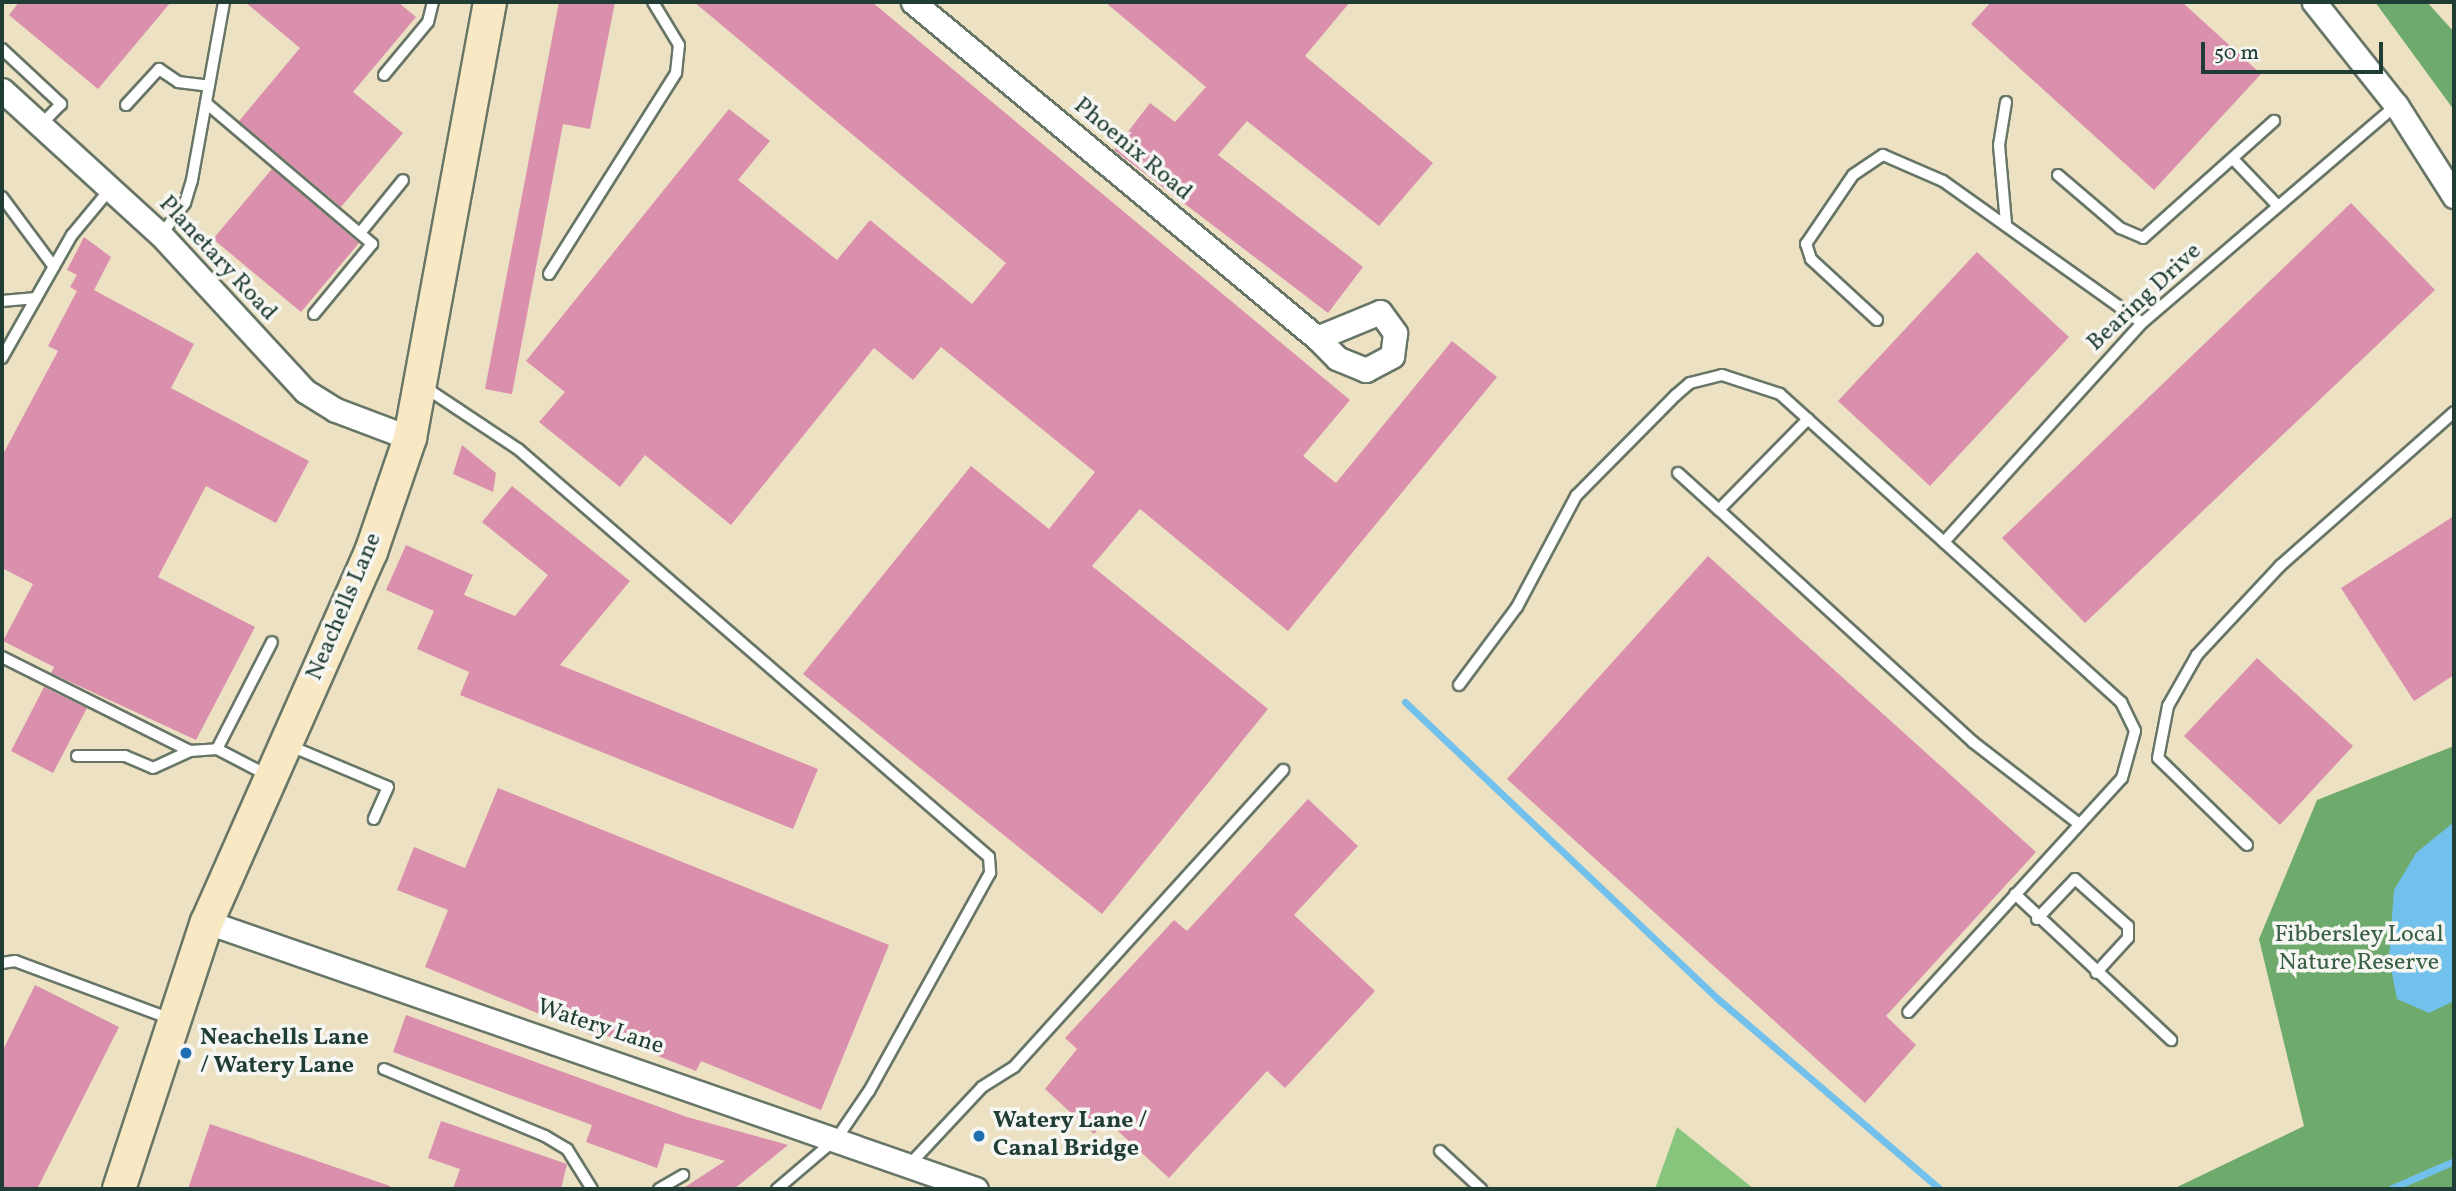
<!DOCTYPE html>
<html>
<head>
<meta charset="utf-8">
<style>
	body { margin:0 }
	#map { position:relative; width:2456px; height:1191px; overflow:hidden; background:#ede1c3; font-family:Vollkorn,serif }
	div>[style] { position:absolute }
	.green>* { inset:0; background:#87c57c }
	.forest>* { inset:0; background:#6daa6c }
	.water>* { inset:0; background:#72c1ed }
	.stream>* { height:7px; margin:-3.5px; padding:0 3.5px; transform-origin:3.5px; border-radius:3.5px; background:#72c1ed }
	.building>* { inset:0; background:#da90ac }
	.roads { filter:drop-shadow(2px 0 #677666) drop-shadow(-2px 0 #677666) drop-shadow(0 2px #677666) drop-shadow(0 -2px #677666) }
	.lane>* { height:10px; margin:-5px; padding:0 5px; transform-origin:5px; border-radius:5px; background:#fff }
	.street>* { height:23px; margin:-11.5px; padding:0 11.5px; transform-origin:11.5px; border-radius:11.5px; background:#fff }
	.secondary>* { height:32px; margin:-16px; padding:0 16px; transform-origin:16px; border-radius:16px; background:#f8e8c3 }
	.dots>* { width:19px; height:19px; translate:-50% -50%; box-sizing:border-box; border:4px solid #f6f6f2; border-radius:50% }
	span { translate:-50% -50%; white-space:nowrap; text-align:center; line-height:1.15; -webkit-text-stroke:7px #f6f6f2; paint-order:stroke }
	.street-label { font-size:24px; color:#1f3d34 }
	.park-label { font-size:24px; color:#395f46 }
	.poi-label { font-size:24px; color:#1f3d34; font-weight:700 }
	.left { translate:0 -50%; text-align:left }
	.frame { position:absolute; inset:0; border:4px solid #1f3d34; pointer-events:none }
	.scale { position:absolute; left:2201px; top:42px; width:182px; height:32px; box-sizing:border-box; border:4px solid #1f3d34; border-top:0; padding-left:9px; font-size:21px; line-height:24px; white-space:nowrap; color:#1f3d34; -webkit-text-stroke:5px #f6f6f2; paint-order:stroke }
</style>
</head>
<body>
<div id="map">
	<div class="green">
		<div style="clip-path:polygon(1677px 1127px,1754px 1189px,1655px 1189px)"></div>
	</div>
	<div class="forest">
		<div style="clip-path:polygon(2375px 2px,2427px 2px,2454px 32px,2454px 110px)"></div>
		<div style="clip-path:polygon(2454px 746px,2454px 1189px,2173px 1189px,2304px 1126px,2259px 939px,2317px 800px)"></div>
	</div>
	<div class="water">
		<div style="clip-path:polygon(2454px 822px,2454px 1001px,2429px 1013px,2397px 999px,2389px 958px,2394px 890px,2416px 853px)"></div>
	</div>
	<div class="stream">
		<div style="left:1405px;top:702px;width:431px;rotate:43.5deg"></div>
		<div style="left:1718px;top:999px;width:292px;rotate:40.6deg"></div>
		<div style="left:2390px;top:1189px;width:70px;rotate:-23.6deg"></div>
	</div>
	<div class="building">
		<div style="clip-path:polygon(19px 2px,171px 2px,98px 89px,9px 15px)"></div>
		<div style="clip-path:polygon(245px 2px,398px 2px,416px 17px,353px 92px,403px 133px,341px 207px,239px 121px,300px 48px)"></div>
		<div style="clip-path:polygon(559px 2px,615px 2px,590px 129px,563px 124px,512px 394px,485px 389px)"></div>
		<div style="clip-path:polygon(694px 2px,872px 2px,1350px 400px,1303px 456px,1336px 483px,1452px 341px,1497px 377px,1288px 631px,1140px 509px,1092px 566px,1268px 709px,1102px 914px,803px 674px,971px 466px,1049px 529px,1095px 472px,941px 347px,913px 380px,874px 348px,731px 525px,645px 455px,620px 487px,539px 422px,565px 392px,526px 361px,729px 109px,770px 141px,738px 180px,837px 260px,870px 220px,972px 304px,1006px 263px)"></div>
		<div style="clip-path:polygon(1105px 2px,1350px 2px,1305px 56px,1433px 163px,1379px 226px,1247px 121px,1218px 155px,1363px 267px,1328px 313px,1114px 150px,1150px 103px,1175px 122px,1206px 87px)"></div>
		<div style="clip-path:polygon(1991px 2px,2182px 2px,2261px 74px,2154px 190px,1971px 24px)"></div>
		<div style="clip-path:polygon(272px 169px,359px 243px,301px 312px,213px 239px)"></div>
		<div style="clip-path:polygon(2351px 203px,2435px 290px,2085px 623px,2002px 538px)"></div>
		<div style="clip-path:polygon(84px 237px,111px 257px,94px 290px,194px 344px,171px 388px,309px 461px,276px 523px,206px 486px,158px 577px,255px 627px,196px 740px,51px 673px,54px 667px,3px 641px,33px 584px,2px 568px,2px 456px,58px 351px,48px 346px,77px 291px,70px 287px,77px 275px,67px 270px)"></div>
		<div style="clip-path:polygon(1977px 252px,2069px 337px,1930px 486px,1838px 401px)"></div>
		<div style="clip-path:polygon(462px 445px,496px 473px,493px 492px,453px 474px)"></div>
		<div style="clip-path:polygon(512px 486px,630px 581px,560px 665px,818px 769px,793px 829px,460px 695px,469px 672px,417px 649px,434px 611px,386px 590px,406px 545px,473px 575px,464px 595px,515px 616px,548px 575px,482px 522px)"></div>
		<div style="clip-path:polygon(2454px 516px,2454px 675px,2414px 701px,2341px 588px)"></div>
		<div style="clip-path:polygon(1708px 556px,2036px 852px,1886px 1016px,1916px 1045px,1865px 1103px,1507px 779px)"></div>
		<div style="clip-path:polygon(2257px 658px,2353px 746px,2280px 825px,2184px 736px)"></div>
		<div style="clip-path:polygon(44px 687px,87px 708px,53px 773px,11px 751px)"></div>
		<div style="clip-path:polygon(498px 788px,889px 945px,821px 1110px,701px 1061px,696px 1071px,600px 1033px,598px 1038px,425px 967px,448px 910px,397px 890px,414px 847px,465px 868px)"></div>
		<div style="clip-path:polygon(1308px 799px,1358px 846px,1294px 915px,1375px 991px,1285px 1088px,1267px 1071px,1169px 1178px,1106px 1120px,1094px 1134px,1045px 1089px,1077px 1049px,1065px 1038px,1174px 920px,1187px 931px)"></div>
		<div style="clip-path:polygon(35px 985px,119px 1027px,37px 1189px,2px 1189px,2px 1052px)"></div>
		<div style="clip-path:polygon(406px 1015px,687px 1117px,788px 1145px,734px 1189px,682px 1189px,725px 1161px,665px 1143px,657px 1168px,586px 1142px,592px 1125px,393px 1052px)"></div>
		<div style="clip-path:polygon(441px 1121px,567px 1164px,561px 1189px,453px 1189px,460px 1169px,428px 1158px)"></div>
		<div style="clip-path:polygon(210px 1124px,390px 1186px,390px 1189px,188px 1189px)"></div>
	</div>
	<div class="roads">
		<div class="lane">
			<div style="left:2px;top:49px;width:81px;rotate:43deg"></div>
			<div style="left:61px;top:104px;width:29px;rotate:134deg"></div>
			<div style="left:384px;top:75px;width:69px;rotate:-50.3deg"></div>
			<div style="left:428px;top:22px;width:21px;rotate:-76deg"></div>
			<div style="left:2006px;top:102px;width:44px;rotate:99.2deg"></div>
			<div style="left:1999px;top:145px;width:79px;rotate:84.9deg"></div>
			<div style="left:206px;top:103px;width:218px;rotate:40.3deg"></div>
			<div style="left:372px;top:244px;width:91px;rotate:129.6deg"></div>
			<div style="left:126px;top:105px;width:49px;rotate:-47.5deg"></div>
			<div style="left:159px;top:69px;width:23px;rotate:34deg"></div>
			<div style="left:178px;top:82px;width:31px;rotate:7deg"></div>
			<div style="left:2235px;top:161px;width:62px;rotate:46.3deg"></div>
			<div style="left:2058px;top:175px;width:82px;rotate:40.5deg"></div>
			<div style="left:2120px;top:228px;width:25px;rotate:23deg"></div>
			<div style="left:2143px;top:238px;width:176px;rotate:-41.8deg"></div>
			<div style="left:2px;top:197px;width:87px;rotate:53.4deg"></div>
			<div style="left:360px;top:233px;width:68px;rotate:-50.9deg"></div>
			<div style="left:161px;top:235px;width:40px;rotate:-53deg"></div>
			<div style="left:185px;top:203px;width:24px;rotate:-73deg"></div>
			<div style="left:192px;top:180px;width:181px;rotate:-79.8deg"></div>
			<div style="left:549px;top:274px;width:238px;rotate:-57.7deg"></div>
			<div style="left:676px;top:73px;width:28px;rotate:-84deg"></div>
			<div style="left:679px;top:45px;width:50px;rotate:-121.2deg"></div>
			<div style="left:2px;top:301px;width:34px;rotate:-5deg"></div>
			<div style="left:1877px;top:320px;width:90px;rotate:-137.3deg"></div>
			<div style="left:1811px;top:259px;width:16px;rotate:-108deg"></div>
			<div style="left:1806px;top:244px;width:83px;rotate:-55.7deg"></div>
			<div style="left:1853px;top:175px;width:36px;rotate:-34deg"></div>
			<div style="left:1883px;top:155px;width:65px;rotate:23.4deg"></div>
			<div style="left:1943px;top:181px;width:244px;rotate:35.5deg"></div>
			<div style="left:2px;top:358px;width:142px;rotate:-60.4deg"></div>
			<div style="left:72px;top:235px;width:61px;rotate:-50.3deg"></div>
			<div style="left:423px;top:386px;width:114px;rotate:33.6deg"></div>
			<div style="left:518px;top:449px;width:623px;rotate:40.9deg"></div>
			<div style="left:989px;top:857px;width:16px;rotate:86deg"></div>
			<div style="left:990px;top:873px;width:249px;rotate:119deg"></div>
			<div style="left:869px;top:1091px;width:57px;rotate:124.2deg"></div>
			<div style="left:837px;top:1138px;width:79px;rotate:139.6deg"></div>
			<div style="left:1808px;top:419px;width:127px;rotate:134.4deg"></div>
			<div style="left:1719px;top:510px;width:344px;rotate:42.4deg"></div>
			<div style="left:1973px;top:742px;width:134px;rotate:37.7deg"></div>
			<div style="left:1678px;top:473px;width:55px;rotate:42.1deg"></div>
			<div style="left:1944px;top:542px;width:295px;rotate:-47.9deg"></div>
			<div style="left:2142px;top:323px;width:335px;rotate:-40.6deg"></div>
			<div style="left:2px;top:657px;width:210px;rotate:26.6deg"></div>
			<div style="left:1459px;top:685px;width:97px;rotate:-53.4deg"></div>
			<div style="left:1517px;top:607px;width:126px;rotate:-62deg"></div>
			<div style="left:1576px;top:496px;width:142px;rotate:-45.3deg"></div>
			<div style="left:1676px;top:395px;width:18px;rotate:-41deg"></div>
			<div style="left:1690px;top:383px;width:33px;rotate:-14deg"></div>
			<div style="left:1722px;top:375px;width:61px;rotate:18.1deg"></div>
			<div style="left:1780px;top:394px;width:460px;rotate:42.1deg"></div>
			<div style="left:2121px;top:702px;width:32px;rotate:64deg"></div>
			<div style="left:2135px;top:731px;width:49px;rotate:105.5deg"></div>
			<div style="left:2122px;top:778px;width:317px;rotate:132.4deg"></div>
			<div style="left:288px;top:745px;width:108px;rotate:22.8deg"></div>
			<div style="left:388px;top:787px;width:35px;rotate:114deg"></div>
			<div style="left:77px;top:756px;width:48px"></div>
			<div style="left:125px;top:756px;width:30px;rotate:23deg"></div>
			<div style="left:153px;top:768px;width:41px;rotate:-24.7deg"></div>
			<div style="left:190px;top:751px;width:27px;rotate:-4deg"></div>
			<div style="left:267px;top:775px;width:56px;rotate:-152.5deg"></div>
			<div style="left:217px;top:749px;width:120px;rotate:-62.8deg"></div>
			<div style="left:2247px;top:845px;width:124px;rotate:-135.7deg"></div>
			<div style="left:2158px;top:758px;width:53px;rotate:-79.1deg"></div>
			<div style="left:2168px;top:706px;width:59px;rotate:-60.4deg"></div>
			<div style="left:2197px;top:655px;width:122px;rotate:-47deg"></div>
			<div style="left:2280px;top:566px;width:232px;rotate:-41.5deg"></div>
			<div style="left:2015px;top:894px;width:214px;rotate:43.1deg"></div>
			<div style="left:2037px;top:919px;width:55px;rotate:-46.5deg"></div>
			<div style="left:2075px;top:879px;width:71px;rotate:41.6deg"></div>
			<div style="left:2128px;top:926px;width:12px;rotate:90deg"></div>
			<div style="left:2128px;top:938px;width:47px;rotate:132.4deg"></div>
			<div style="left:2px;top:963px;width:13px;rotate:-9deg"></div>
			<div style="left:15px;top:961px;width:166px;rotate:20.4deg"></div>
			<div style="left:384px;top:1069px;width:174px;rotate:22.6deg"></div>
			<div style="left:545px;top:1136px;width:26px;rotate:31deg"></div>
			<div style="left:567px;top:1149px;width:47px;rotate:58deg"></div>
			<div style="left:1440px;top:1151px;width:56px;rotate:42.8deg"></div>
			<div style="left:910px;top:1164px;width:105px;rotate:-46.9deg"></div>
			<div style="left:982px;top:1087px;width:38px;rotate:-32deg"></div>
			<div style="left:1014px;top:1067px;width:401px;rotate:-47.8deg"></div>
			<div style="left:659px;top:1189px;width:28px;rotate:-30deg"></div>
		</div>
		<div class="street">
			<div style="left:913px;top:2px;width:525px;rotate:39.75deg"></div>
			<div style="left:2314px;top:2px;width:132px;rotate:51.5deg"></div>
			<div style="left:2396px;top:105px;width:108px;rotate:57.5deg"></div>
			<div style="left:2px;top:90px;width:215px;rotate:42.4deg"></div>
			<div style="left:161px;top:235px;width:212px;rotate:47.3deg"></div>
			<div style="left:305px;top:391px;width:36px;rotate:32deg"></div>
			<div style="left:336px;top:410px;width:79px;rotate:20.7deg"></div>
			<div style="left:1380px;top:312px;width:26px;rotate:54deg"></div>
			<div style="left:1395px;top:333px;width:23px;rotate:97deg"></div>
			<div style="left:1392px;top:356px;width:30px;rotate:152deg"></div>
			<div style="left:1366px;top:370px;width:31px;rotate:-158deg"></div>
			<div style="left:1337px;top:358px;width:28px;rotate:-135deg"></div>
			<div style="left:1317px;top:338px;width:68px;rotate:-22.4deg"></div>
			<div style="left:207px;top:922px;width:814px;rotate:19.15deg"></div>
		</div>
		<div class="secondary">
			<div style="left:119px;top:1189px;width:281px;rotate:-71.8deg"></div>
			<div style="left:207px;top:922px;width:405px;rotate:-66.1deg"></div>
			<div style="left:371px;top:552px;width:120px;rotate:-71.1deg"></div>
			<div style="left:410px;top:438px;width:443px;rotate:-79.6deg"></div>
		</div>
	</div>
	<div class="dots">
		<div style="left:186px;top:1053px;background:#1f6fb2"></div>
		<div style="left:979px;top:1136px;background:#1f6fb2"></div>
	</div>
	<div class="street-label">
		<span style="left:1132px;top:150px;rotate:40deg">Phoenix Road</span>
		<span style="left:217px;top:259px;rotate:47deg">Planetary Road</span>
		<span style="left:2145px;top:298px;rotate:-43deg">Bearing Drive</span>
		<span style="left:345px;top:607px;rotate:-67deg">Neachells Lane</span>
		<span style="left:600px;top:1028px;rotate:18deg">Watery Lane</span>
	</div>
	<div class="park-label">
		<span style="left:2359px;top:950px">Fibbersley Local<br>Nature Reserve</span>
	</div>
	<div class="poi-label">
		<span class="left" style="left:200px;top:1053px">Neachells Lane<br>/ Watery Lane</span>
		<span class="left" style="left:993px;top:1136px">Watery Lane /<br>Canal Bridge</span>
	</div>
	<div class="frame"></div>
	<div class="scale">50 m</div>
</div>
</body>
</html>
